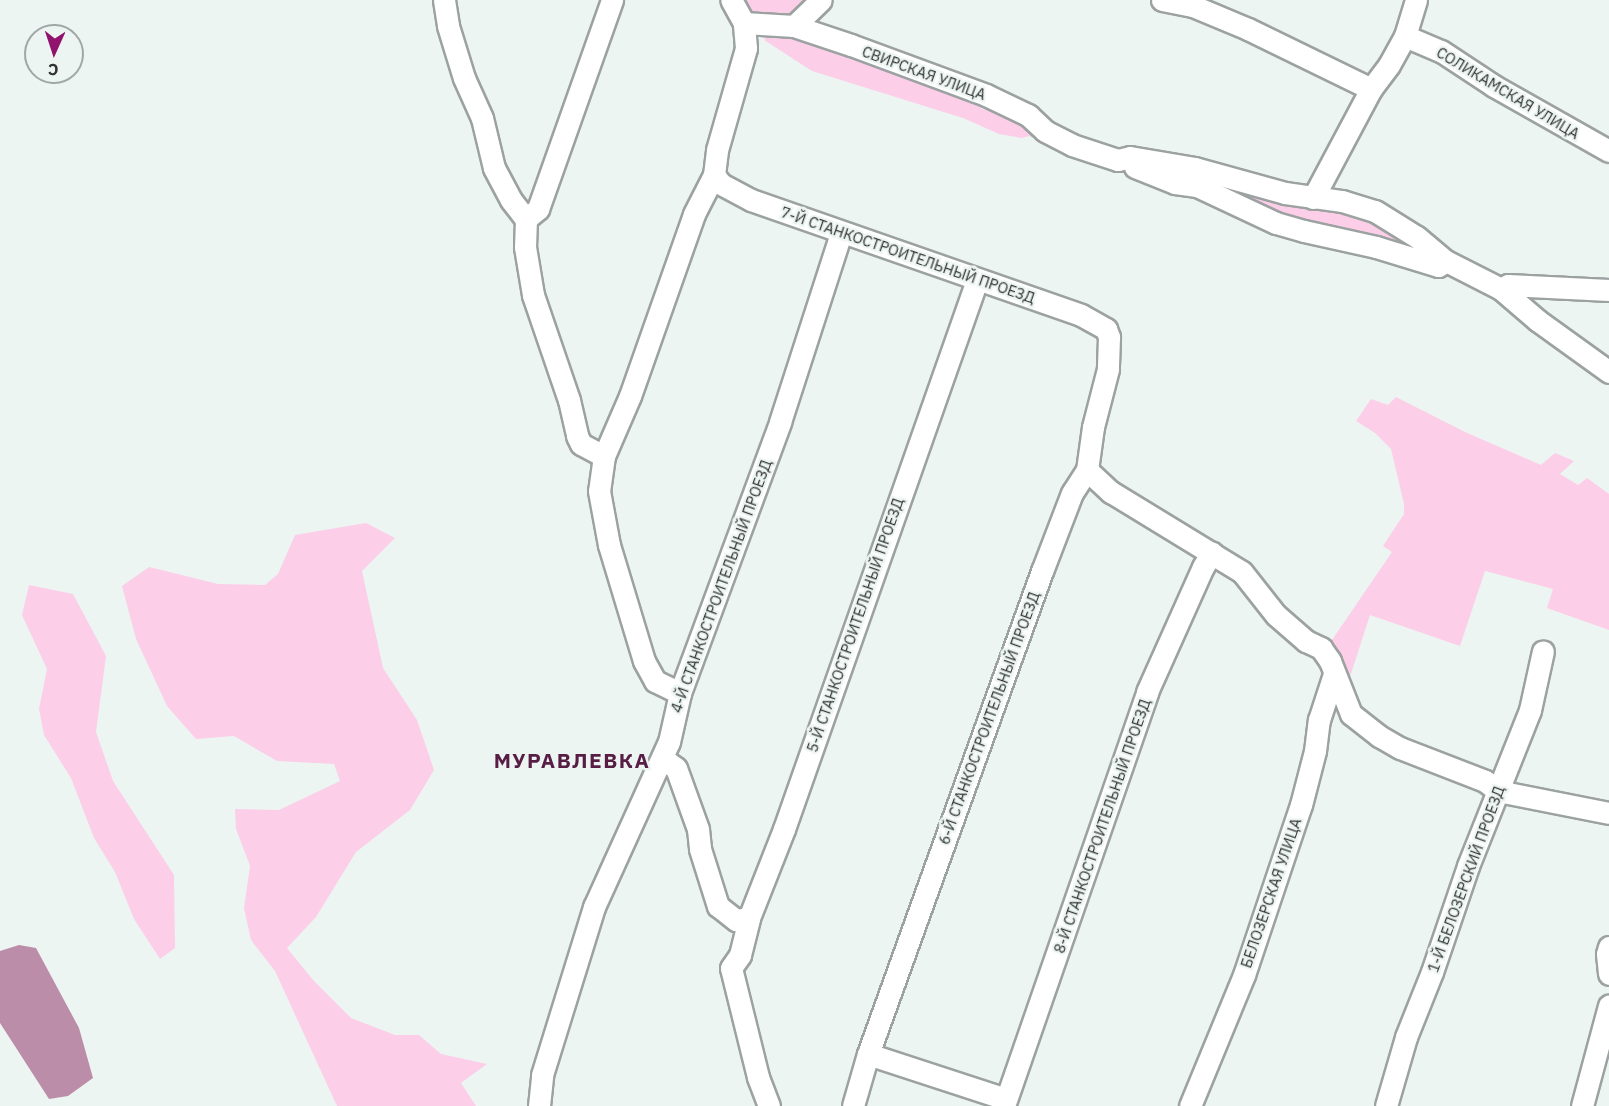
<!DOCTYPE html>
<html>
<head>
<meta charset="utf-8">
<style>
	body { margin:0 }
	#map { position:relative; width:1609px; height:1106px; overflow:hidden; background:#edf5f3; font-family:"IBM Plex Sans",sans-serif }
	div>[style] { position:absolute }
	.green>* { inset:0; background:#fccee8 }
	.water>* { inset:0; background:#bc8da8 }
	.roads { filter:drop-shadow(2px 0 #9ca2a1) drop-shadow(-2px 0 #9ca2a1) drop-shadow(0 2px #9ca2a1) drop-shadow(0 -2px #9ca2a1) }
	.minor>* { height:21px; margin:-10.5px; padding:0 10.5px; transform-origin:10.5px; border-radius:10.5px; background:#fff }
	span { translate:-50% -50%; white-space:nowrap; text-align:center; line-height:1.15; -webkit-text-stroke:4.5px #edf5f3; paint-order:stroke }
	.street-label { font-size:15px; color:#303332 }
	.district-label { font-size:21px; color:#581d44; font-weight:700; letter-spacing:1.5px }
	.north { position:absolute; left:24px; top:24px; width:60px; height:60px; box-sizing:border-box; background:#edf5f3; border:2px solid #a1a7a6; border-radius:50%; rotate:183deg; font-size:16px; font-weight:700; line-height:24px; text-align:center; color:#303332 }
	.north::after { content:''; display:block; margin:auto; width:21px; height:27px; background:#92136e; clip-path:polygon(50% 0,100% 100%,50% 72%,0 100%) }
</style>
</head>
<body>
<div id="map">
	<div class="green">
		<div style="clip-path:polygon(739px 0,815px 0,793px 20px,765px 18px,750px 12px)"></div>
		<div style="clip-path:polygon(773px 29px,962px 93px,982px 109px,1011px 114px,1074px 154px,1029px 136px,1022px 138px,999px 134px,963px 118px,812px 71px,764px 40px)"></div>
		<div style="clip-path:polygon(1192px 171px,1369px 213px,1434px 258px,1279px 218px)"></div>
		<div style="clip-path:polygon(1396px 397px,1465px 432px,1541px 465px,1555px 453px,1574px 461px,1560px 474px,1578px 485px,1587px 478px,1609px 494px,1609px 630px,1547px 608px,1553px 589px,1485px 571px,1460px 646px,1370px 615px,1347px 686px,1330px 643px,1392px 552px,1383px 546px,1404px 514px,1404px 504px,1391px 449px,1375px 433px,1356px 421px,1371px 399px,1388px 405px)"></div>
		<div style="clip-path:polygon(366px 523px,395px 538px,362px 571px,383px 668px,417px 720px,434px 770px,410px 810px,356px 852px,316px 917px,287px 948px,314px 981px,351px 1018px,395px 1035px,419px 1035px,441px 1054px,487px 1064px,461px 1083px,476px 1106px,337px 1106px,275px 971px,251px 940px,244px 908px,250px 866px,236px 829px,235px 809px,279px 810px,340px 781px,334px 764px,277px 761px,234px 736px,196px 739px,167px 706px,136px 639px,122px 586px,149px 567px,218px 584px,265px 585px,278px 574px,295px 535px)"></div>
		<div style="clip-path:polygon(29px 585px,73px 594px,106px 656px,96px 732px,113px 781px,174px 875px,175px 948px,160px 959px,134px 919px,115px 872px,94px 838px,71px 778px,44px 735px,39px 709px,47px 669px,22px 615px)"></div>
	</div>
	<div class="water">
		<div style="clip-path:polygon(19px 945px,36px 948px,79px 1028px,93px 1078px,68px 1096px,49px 1099px,0 1023px,0 951px)"></div>
	</div>
	<div class="roads">
		<div class="minor">
			<div style="left:444px;top:0;width:26px;rotate:81deg"></div>
			<div style="left:448px;top:26px;width:54px;rotate:72.9deg"></div>
			<div style="left:464px;top:78px;width:44px;rotate:65.8deg"></div>
			<div style="left:482px;top:118px;width:51px;rotate:76.5deg"></div>
			<div style="left:494px;top:168px;width:36px;rotate:62deg"></div>
			<div style="left:511px;top:200px;width:24px;rotate:52deg"></div>
			<div style="left:526px;top:219px;width:28px;rotate:92deg"></div>
			<div style="left:525px;top:247px;width:49px;rotate:80.5deg"></div>
			<div style="left:533px;top:295px;width:111px;rotate:71.1deg"></div>
			<div style="left:569px;top:400px;width:37px;rotate:77deg"></div>
			<div style="left:577px;top:436px;width:9px;rotate:63deg"></div>
			<div style="left:581px;top:444px;width:26px;rotate:28deg"></div>
			<div style="left:604px;top:456px;width:35px;rotate:98deg"></div>
			<div style="left:599px;top:491px;width:55px;rotate:79.5deg"></div>
			<div style="left:609px;top:545px;width:121px;rotate:73.2deg"></div>
			<div style="left:644px;top:661px;width:23px;rotate:61deg"></div>
			<div style="left:655px;top:681px;width:28px;rotate:26deg"></div>
			<div style="left:1162px;top:0;width:32px;rotate:11deg"></div>
			<div style="left:1193px;top:6px;width:60px;rotate:22.7deg"></div>
			<div style="left:1248px;top:29px;width:137px;rotate:26deg"></div>
			<div style="left:744px;top:23px;width:50px;rotate:3.4deg"></div>
			<div style="left:794px;top:26px;width:60px;rotate:18.4deg"></div>
			<div style="left:851px;top:45px;width:144px;rotate:20.3deg"></div>
			<div style="left:986px;top:95px;width:47px;rotate:25.5deg"></div>
			<div style="left:1028px;top:115px;width:23px;rotate:43deg"></div>
			<div style="left:1045px;top:131px;width:30px;rotate:27deg"></div>
			<div style="left:1072px;top:145px;width:48px;rotate:18.1deg"></div>
			<div style="left:1118px;top:160px;width:12px;rotate:-14deg"></div>
			<div style="left:1130px;top:157px;width:66px;rotate:9.6deg"></div>
			<div style="left:1195px;top:168px;width:93px;rotate:15.5deg"></div>
			<div style="left:1285px;top:193px;width:58px;rotate:8deg"></div>
			<div style="left:1342px;top:201px;width:34px;rotate:17deg"></div>
			<div style="left:1375px;top:211px;width:49px;rotate:31.8deg"></div>
			<div style="left:1417px;top:237px;width:38px;rotate:40deg"></div>
			<div style="left:1446px;top:261px;width:62px;rotate:27deg"></div>
			<div style="left:1501px;top:289px;width:48px;rotate:40.7deg"></div>
			<div style="left:1537px;top:320px;width:89px;rotate:35.8deg"></div>
			<div style="left:794px;top:26px;width:37px;rotate:-44deg"></div>
			<div style="left:1405px;top:36px;width:39px;rotate:23deg"></div>
			<div style="left:1441px;top:51px;width:64px;rotate:33.4deg"></div>
			<div style="left:1494px;top:86px;width:132px;rotate:29.5deg"></div>
			<div style="left:1135px;top:167px;width:43px;rotate:21.8deg"></div>
			<div style="left:1175px;top:183px;width:22px;rotate:8deg"></div>
			<div style="left:1197px;top:186px;width:87px;rotate:25.1deg"></div>
			<div style="left:1276px;top:223px;width:29px;rotate:16deg"></div>
			<div style="left:1304px;top:231px;width:74px;rotate:12.5deg"></div>
			<div style="left:1376px;top:247px;width:65px;rotate:17deg"></div>
			<div style="left:1438px;top:266px;width:9px;rotate:-32deg"></div>
			<div style="left:714px;top:175px;width:11px;rotate:52deg"></div>
			<div style="left:721px;top:184px;width:34px;rotate:28deg"></div>
			<div style="left:751px;top:200px;width:349px;rotate:19.2deg"></div>
			<div style="left:1081px;top:315px;width:29px;rotate:29deg"></div>
			<div style="left:1106px;top:329px;width:9px;rotate:69deg"></div>
			<div style="left:1109px;top:337px;width:32px;rotate:92deg"></div>
			<div style="left:1108px;top:369px;width:60px;rotate:104.5deg"></div>
			<div style="left:1093px;top:427px;width:43px;rotate:97.9deg"></div>
			<div style="left:1087px;top:470px;width:27px;rotate:123deg"></div>
			<div style="left:1072px;top:493px;width:84px;rotate:111deg"></div>
			<div style="left:1042px;top:571px;width:513px;rotate:109.81deg"></div>
			<div style="left:868px;top:1054px;width:54px;rotate:106.1deg"></div>
			<div style="left:1313px;top:198px;width:123px;rotate:-62deg"></div>
			<div style="left:1371px;top:89px;width:30px;rotate:-53deg"></div>
			<div style="left:1389px;top:65px;width:33px;rotate:-61deg"></div>
			<div style="left:1405px;top:36px;width:38px;rotate:-73deg"></div>
			<div style="left:526px;top:219px;width:16px;rotate:-40deg"></div>
			<div style="left:538px;top:209px;width:222px;rotate:-70.5deg"></div>
			<div style="left:1501px;top:289px;width:8px;rotate:-30deg"></div>
			<div style="left:1508px;top:285px;width:101px;rotate:2.8deg"></div>
			<div style="left:604px;top:456px;width:65px;rotate:-66.6deg"></div>
			<div style="left:630px;top:396px;width:193px;rotate:-70.6deg"></div>
			<div style="left:694px;top:214px;width:44px;rotate:-62.9deg"></div>
			<div style="left:714px;top:175px;width:25px;rotate:-83deg"></div>
			<div style="left:717px;top:150px;width:106px;rotate:-74.1deg"></div>
			<div style="left:746px;top:48px;width:25px;rotate:-95deg"></div>
			<div style="left:744px;top:23px;width:26px;rotate:-119deg"></div>
			<div style="left:1087px;top:470px;width:33px;rotate:43deg"></div>
			<div style="left:1111px;top:492px;width:153px;rotate:31.4deg"></div>
			<div style="left:1242px;top:572px;width:55px;rotate:51.7deg"></div>
			<div style="left:1276px;top:615px;width:40px;rotate:41deg"></div>
			<div style="left:1306px;top:641px;width:17px;rotate:25deg"></div>
			<div style="left:1321px;top:648px;width:16px;rotate:55deg"></div>
			<div style="left:1330px;top:661px;width:57px;rotate:68.4deg"></div>
			<div style="left:1351px;top:714px;width:36px;rotate:38deg"></div>
			<div style="left:1379px;top:736px;width:24px;rotate:30deg"></div>
			<div style="left:1400px;top:748px;width:91px;rotate:21.2deg"></div>
			<div style="left:1485px;top:781px;width:16px;rotate:38deg"></div>
			<div style="left:1498px;top:791px;width:113px;rotate:11.2deg"></div>
			<div style="left:662px;top:758px;width:17px;rotate:36deg"></div>
			<div style="left:676px;top:768px;width:65px;rotate:70.2deg"></div>
			<div style="left:698px;top:829px;width:20px;rotate:84deg"></div>
			<div style="left:700px;top:849px;width:60px;rotate:72.5deg"></div>
			<div style="left:718px;top:906px;width:23px;rotate:38deg"></div>
			<div style="left:736px;top:920px;width:13px;rotate:-9deg"></div>
			<div style="left:1609px;top:947px;width:7px;rotate:106deg"></div>
			<div style="left:1607px;top:954px;width:20px;rotate:84deg"></div>
			<div style="left:868px;top:1054px;width:145px;rotate:18.1deg"></div>
			<div style="left:539px;top:1106px;width:31px;rotate:-84deg"></div>
			<div style="left:542px;top:1075px;width:176px;rotate:-72.8deg"></div>
			<div style="left:594px;top:907px;width:181px;rotate:-65.6deg"></div>
			<div style="left:669px;top:742px;width:50px;rotate:-77.3deg"></div>
			<div style="left:680px;top:693px;width:289px;rotate:-69.7deg"></div>
			<div style="left:780px;top:422px;width:199px;rotate:-72.1deg"></div>
			<div style="left:769px;top:1106px;width:31px;rotate:-111deg"></div>
			<div style="left:758px;top:1077px;width:112px;rotate:-103.9deg"></div>
			<div style="left:731px;top:968px;width:16px;rotate:-55deg"></div>
			<div style="left:740px;top:955px;width:38px;rotate:-76deg"></div>
			<div style="left:749px;top:918px;width:96px;rotate:-68.5deg"></div>
			<div style="left:784px;top:829px;width:582px;rotate:-70.63deg"></div>
			<div style="left:1004px;top:1106px;width:438px;rotate:-70.9deg"></div>
			<div style="left:1147px;top:692px;width:137px;rotate:-65.9deg"></div>
			<div style="left:1203px;top:567px;width:17px;rotate:-59deg"></div>
			<div style="left:1190px;top:1106px;width:142px;rotate:-67.6deg"></div>
			<div style="left:1244px;top:975px;width:179px;rotate:-71.5deg"></div>
			<div style="left:1301px;top:805px;width:56px;rotate:-75.5deg"></div>
			<div style="left:1315px;top:751px;width:31px;rotate:-83deg"></div>
			<div style="left:1319px;top:720px;width:48px;rotate:-71.9deg"></div>
			<div style="left:1386px;top:1106px;width:72px;rotate:-73.8deg"></div>
			<div style="left:1406px;top:1037px;width:70px;rotate:-68.2deg"></div>
			<div style="left:1432px;top:972px;width:112px;rotate:-71.2deg"></div>
			<div style="left:1468px;top:866px;width:168px;rotate:-68.3deg"></div>
			<div style="left:1530px;top:710px;width:60px;rotate:-77.6deg"></div>
			<div style="left:1582px;top:1106px;width:104px;rotate:-74.9deg"></div>
		</div>
	</div>
	<div class="street-label">
		<span style="left:924px;top:73px;rotate:20deg">СВИРСКАЯ УЛИЦА</span>
		<span style="left:1508px;top:93px;rotate:31deg">СОЛИКАМСКАЯ УЛИЦА</span>
		<span style="left:908px;top:255px;rotate:19deg">7-Й СТАНКОСТРОИТЕЛЬНЫЙ ПРОЕЗД</span>
		<span style="left:721px;top:586px;rotate:-70deg">4-Й СТАНКОСТРОИТЕЛЬНЫЙ ПРОЕЗД</span>
		<span style="left:855px;top:625px;rotate:-71deg">5-Й СТАНКОСТРОИТЕЛЬНЫЙ ПРОЕЗД</span>
		<span style="left:989px;top:718px;rotate:-70deg">6-Й СТАНКОСТРОИТЕЛЬНЫЙ ПРОЕЗД</span>
		<span style="left:1102px;top:826px;rotate:-71deg">8-Й СТАНКОСТРОИТЕЛЬНЫЙ ПРОЕЗД</span>
		<span style="left:1466px;top:879px;rotate:-70deg">1-Й БЕЛОЗЕРСКИЙ ПРОЕЗД</span>
		<span style="left:1271px;top:893px;rotate:-71deg">БЕЛОЗЕРСКАЯ УЛИЦА</span>
	</div>
	<div class="district-label">
		<span style="left:572px;top:760px">МУРАВЛЕВКА</span>
	</div>
	<div class="north">С</div>
</div>
</body>
</html>
